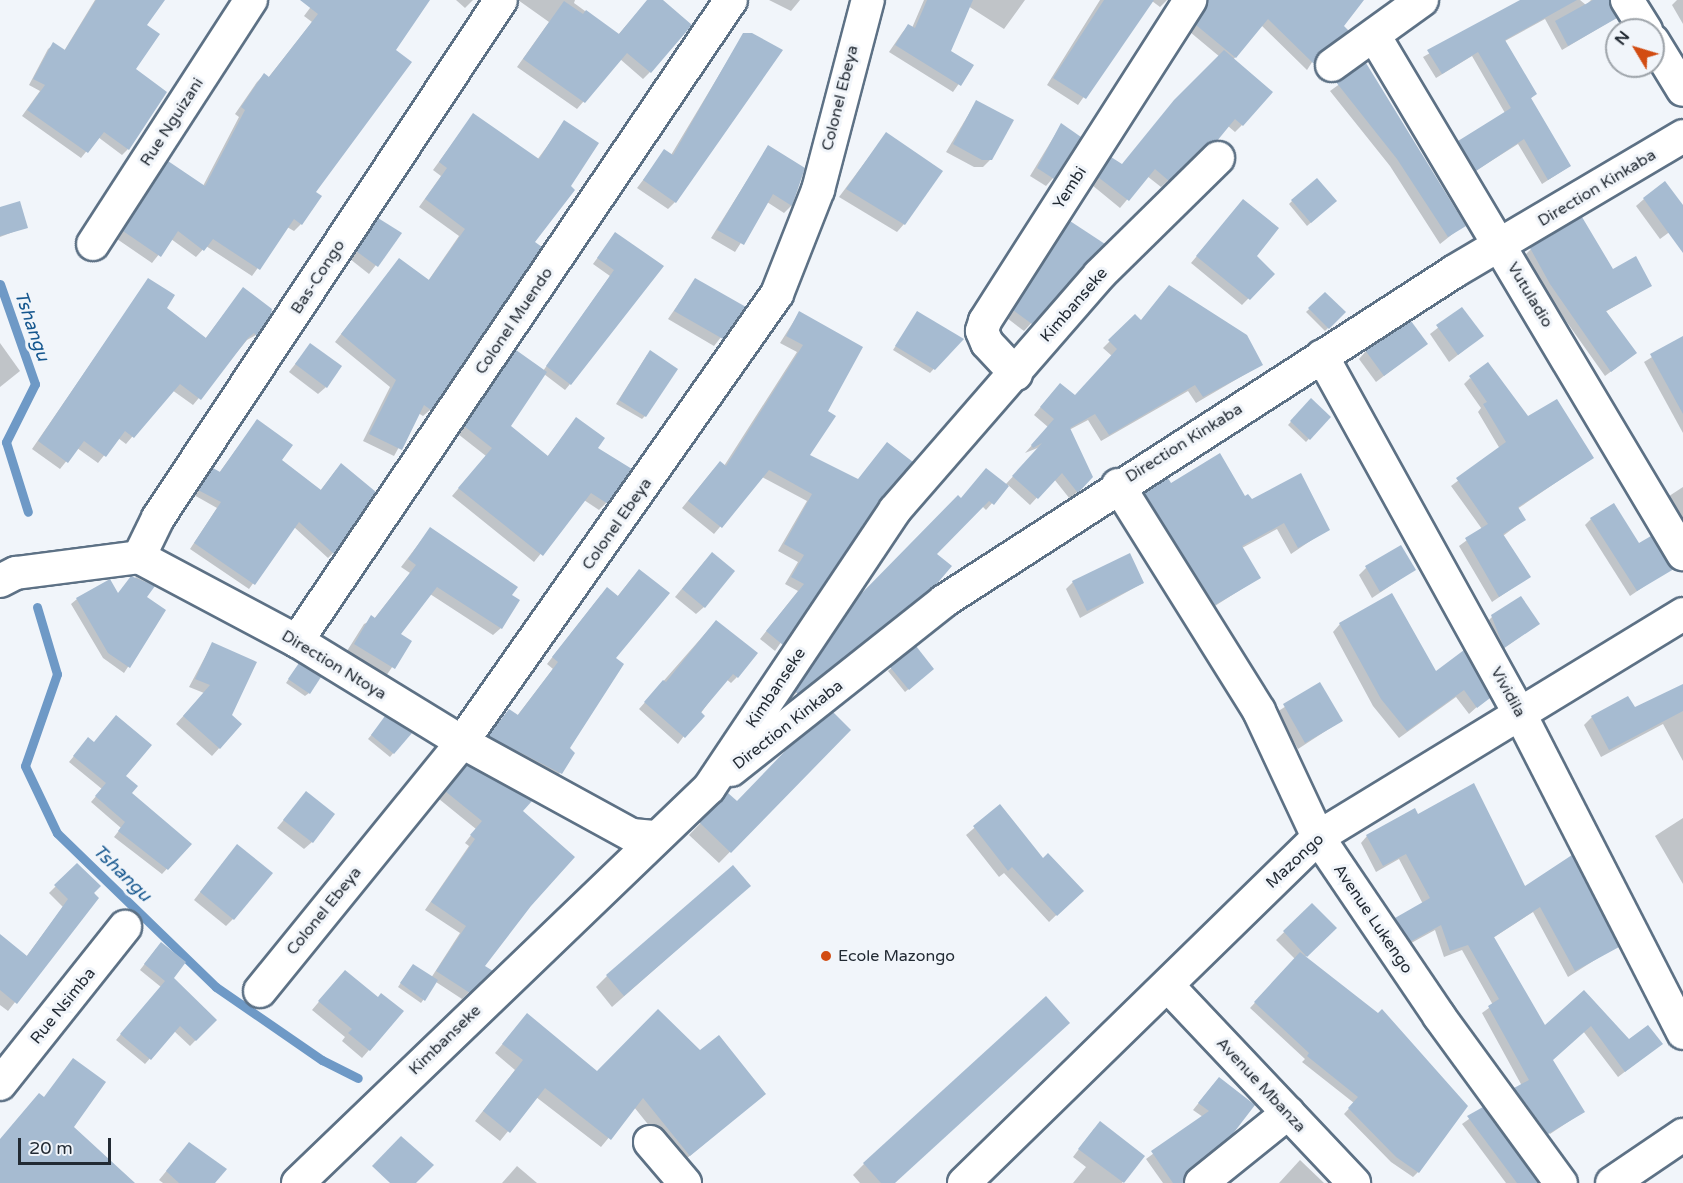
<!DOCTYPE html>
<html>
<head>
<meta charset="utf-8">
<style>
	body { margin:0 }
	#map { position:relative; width:1683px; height:1183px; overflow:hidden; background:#f1f5fa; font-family:"Varela Round",sans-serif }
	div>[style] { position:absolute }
	.shadow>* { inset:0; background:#0003 }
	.stream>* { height:9px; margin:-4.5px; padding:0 4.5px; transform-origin:4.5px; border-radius:4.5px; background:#6e99c6 }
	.building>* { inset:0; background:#a6bbd1 }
	.roads { filter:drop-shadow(2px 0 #5d7185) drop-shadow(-2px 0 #5d7185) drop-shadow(0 2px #5d7185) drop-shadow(0 -2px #5d7185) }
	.street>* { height:32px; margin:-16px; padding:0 16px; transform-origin:16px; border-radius:16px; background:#fff }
	.dots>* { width:16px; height:16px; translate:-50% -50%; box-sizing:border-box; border:3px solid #f1f5fa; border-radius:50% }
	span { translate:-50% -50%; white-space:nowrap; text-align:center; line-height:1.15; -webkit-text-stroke:6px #f1f5fa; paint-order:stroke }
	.street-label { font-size:16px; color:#222a33 }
	.poi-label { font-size:16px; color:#222a33 }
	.left { translate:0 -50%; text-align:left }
	.water-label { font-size:18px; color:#14568e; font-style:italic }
	.north { position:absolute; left:1605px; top:18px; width:60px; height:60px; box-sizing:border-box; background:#f1f5fa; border:2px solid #9ea4aa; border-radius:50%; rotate:308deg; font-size:16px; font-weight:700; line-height:24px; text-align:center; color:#222a33 }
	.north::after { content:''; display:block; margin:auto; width:21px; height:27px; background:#d24c12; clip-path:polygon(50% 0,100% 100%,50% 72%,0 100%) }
	.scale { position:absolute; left:18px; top:1138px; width:93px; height:27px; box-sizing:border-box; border:3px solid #222a33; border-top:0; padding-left:8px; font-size:18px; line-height:21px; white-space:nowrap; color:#222a33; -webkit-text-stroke:4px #f1f5fa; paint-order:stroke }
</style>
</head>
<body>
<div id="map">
	<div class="shadow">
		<div style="clip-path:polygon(95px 0,163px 0,145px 25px,134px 70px,128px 149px,122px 155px,98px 137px,81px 158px,22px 116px,40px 91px,29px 85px,48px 49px,54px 44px,64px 51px)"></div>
		<div style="clip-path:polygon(316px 0,428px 0,394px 50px,314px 192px,301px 224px,294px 231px,287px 227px,252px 276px,206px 246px,196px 257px,171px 239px,152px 263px,117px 239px,168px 163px,203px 186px,239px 117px,235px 114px,257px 82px,264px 75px,268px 78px,312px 22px,304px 16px)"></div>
		<div style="clip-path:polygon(456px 0,473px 0,465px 8px)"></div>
		<div style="clip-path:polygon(518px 0,575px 0,574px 3px,618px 35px,648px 0,661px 0,650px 72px,643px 79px,620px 59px,577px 109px,517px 67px,549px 22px)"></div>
		<div style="clip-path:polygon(769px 0,800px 0,791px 11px)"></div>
		<div style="clip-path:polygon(924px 0,1025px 0,1004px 29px,968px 6px,949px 51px,972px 65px,953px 92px,889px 52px,902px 33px,908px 26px,912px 28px)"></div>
		<div style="clip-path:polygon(1100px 0,1167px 0,1160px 7px,1152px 1px,1078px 105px,1047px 85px)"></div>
		<div style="clip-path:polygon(1198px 0,1362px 0,1342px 26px,1340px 37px,1318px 53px,1307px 70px,1261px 25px,1233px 60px,1242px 125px,1235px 132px,1228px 126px,1161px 187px,1147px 176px,1120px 208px,1092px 185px,1104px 166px,1111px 159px,1121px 166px,1220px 57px,1190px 32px,1202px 8px)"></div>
		<div style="clip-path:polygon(1523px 0,1580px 0,1586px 5px,1591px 0,1608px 0,1616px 18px,1562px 50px,1545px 19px,1505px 41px,1535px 94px,1530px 99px,1570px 166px,1542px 184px,1518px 144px,1469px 175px,1453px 148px,1505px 113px,1472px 56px,1436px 78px,1423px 57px)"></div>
		<div style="clip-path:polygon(1677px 0,1683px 0,1683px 24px,1672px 5px)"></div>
		<div style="clip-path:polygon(743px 35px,675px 202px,668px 209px,637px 188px,665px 151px,671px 155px)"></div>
		<div style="clip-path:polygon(1366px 65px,1464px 225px,1440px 244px,1390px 166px,1330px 91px)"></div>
		<div style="clip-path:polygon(976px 102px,991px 159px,983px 167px,974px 167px,946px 152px)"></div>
		<div style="clip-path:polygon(473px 115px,537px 160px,565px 122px,533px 242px,540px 247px,430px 410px,423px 416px,418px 413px,394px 456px,363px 441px,390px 387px,335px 342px,393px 267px,428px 281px,459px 236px,419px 207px,441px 176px,433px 170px)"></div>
		<div style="clip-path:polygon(1061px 125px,1053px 178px,1046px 186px,1030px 176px)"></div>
		<div style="clip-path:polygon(886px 134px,904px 224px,897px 232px,839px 197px)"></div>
		<div style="clip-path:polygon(768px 147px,803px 169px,791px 206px,784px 213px,767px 202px,735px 252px,711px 238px)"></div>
		<div style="clip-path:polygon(1644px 199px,1683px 208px,1683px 222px,1660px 239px,1636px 206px)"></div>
		<div style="clip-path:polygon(1243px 201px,1255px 256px,1272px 274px,1242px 305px,1191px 263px)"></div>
		<div style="clip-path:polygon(1292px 201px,1332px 204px,1307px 226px,1289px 204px)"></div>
		<div style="clip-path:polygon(0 209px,26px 227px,0 237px)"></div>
		<div style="clip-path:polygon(378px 220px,400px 234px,369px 274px,350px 259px)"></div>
		<div style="clip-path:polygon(1070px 223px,1103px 244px,1024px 331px,1007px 318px)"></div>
		<div style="clip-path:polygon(615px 234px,662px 267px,570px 384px,565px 390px,544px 374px,509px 427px,547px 457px,576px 419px,596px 448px,606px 503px,599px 510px,584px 500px,534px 562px,452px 496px,486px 456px,458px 434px,516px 352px,543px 371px,610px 276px,593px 264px)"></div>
		<div style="clip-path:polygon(1531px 249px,1612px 271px,1650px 286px,1605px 312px,1629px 358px,1605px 376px,1544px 290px,1525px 255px)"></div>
		<div style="clip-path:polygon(148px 280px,165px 308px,205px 339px,243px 289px,256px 335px,247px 340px,193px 405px,172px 390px,126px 444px,118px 438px,98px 463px,77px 448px,60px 469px,32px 449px)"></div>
		<div style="clip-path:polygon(695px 280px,744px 308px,714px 346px,668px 319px)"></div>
		<div style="clip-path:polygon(1325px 294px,1344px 312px,1325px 331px,1306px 312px)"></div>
		<div style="clip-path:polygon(1462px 309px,1482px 336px,1449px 362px,1430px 334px)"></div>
		<div style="clip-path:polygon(799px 313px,826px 412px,808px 456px,879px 499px,775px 651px,760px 639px,798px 591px,785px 584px,798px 562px,778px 551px,807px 501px,762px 477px,714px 534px,682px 508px,713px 470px,724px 466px,797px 352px,780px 343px)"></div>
		<div style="clip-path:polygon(917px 313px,961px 339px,930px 373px,893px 350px)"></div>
		<div style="clip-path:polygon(1135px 316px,1141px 322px,1261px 365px,1196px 403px,1188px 391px,1101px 441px,1088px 420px,1069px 430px,1092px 477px,1070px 499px,1054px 479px,1030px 505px,1008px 485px,986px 510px,982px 506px,935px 554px,926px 592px,790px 698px,854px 603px,958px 497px,961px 500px,1005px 485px,1040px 447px,1025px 453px,1048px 427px,1034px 415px,1053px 392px,1075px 397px,1112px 356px,1103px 348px)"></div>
		<div style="clip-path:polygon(1683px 338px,1683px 433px,1644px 362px)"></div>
		<div style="clip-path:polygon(0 343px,20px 371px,0 387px)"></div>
		<div style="clip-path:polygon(1426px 344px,1376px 382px,1359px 359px,1366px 351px)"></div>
		<div style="clip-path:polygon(310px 345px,326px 387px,318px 394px,289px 372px)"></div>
		<div style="clip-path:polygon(647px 355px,645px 416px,642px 419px,616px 404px)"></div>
		<div style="clip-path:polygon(1470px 378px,1592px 458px,1517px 509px,1524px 520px,1503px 536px,1529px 577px,1492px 602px,1459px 546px,1482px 529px,1451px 486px,1500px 449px,1478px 412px,1481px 408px,1464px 384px)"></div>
		<div style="clip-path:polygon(1311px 400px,1329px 417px,1306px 442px,1288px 425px)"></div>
		<div style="clip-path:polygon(257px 421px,280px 461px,320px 491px,336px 470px,333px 553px,328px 558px,294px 527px,249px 589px,190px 549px,217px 508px,194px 495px,213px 470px,219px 473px)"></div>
		<div style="clip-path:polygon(1170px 485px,1244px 498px,1328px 529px,1291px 554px,1277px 529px,1242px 548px,1259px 578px,1207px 611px,1139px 501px)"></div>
		<div style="clip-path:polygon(1683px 487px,1683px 536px,1663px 500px)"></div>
		<div style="clip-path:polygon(1591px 519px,1661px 575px,1630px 596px,1585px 525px)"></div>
		<div style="clip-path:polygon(430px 529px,510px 595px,501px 628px,493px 635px,430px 594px,399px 634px,410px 641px,386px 676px,347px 651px,364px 624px,374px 619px,410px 573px,401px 567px)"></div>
		<div style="clip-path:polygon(705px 561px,704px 607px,696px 614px,675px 597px)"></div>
		<div style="clip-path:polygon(1366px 568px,1414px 570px,1372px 598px,1359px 575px)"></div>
		<div style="clip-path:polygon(136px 577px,153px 586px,145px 597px,164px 611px,124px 673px,103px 658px,71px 604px,77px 599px,118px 596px)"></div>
		<div style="clip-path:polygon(633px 577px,614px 658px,568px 748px,560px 773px,554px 779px,483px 743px,503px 717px,517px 716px,553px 669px,547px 664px,601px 595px,617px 597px)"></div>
		<div style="clip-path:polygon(1073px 582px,1143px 583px,1080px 618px,1066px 589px)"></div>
		<div style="clip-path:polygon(1492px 617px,1538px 624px,1496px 654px,1485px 624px)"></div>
		<div style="clip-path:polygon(1340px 624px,1436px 673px,1488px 697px,1469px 714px,1456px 697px,1399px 738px,1373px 706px,1333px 632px)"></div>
		<div style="clip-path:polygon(710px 628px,737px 677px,731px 683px,726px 679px,678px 744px,639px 709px)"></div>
		<div style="clip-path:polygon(212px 644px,230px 716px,240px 725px,212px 756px,176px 724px,204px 693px,189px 687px)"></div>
		<div style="clip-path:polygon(915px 649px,929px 672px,905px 692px,888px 671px)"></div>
		<div style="clip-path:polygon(296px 668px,309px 693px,305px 696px,286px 683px)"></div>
		<div style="clip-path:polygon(1320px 684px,1341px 721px,1298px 749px,1277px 712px)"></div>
		<div style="clip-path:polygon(1683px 685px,1683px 761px,1663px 724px,1601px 757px,1584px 725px,1592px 717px,1628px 698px,1634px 709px)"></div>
		<div style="clip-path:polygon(382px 722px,410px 733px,390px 757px,368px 739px)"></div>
		<div style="clip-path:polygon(849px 730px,719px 863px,689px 835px,728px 795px,736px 803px)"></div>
		<div style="clip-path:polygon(83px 745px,124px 776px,130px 793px,190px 844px,162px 874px,114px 837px,121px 828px,91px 802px,102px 789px,69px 762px)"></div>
		<div style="clip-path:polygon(460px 774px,521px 811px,530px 905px,483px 966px,491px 971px,462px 999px,436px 982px,421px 1003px,398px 987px,410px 969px,431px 978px,460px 933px,425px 910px,469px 846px,465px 843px,476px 829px,439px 799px)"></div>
		<div style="clip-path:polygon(306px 793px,312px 842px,304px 849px,277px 828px)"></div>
		<div style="clip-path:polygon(1000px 806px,1074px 898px,1049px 922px,1004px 873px,999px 877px,966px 835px)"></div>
		<div style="clip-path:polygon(1418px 816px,1617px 946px,1568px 977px,1533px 912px,1493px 938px,1544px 1028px,1584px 992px,1629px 1041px,1661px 1044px,1618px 1077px,1583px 1031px,1552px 1060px,1583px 1112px,1550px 1134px,1517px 1089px,1522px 1086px,1482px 1013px,1493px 1005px,1462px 950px,1444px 957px,1435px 930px,1404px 947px,1389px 926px,1423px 904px,1399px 859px,1376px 872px,1361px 843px,1367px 836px)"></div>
		<div style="clip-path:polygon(1683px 818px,1683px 884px,1655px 836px)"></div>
		<div style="clip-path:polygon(230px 854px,233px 919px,226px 926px,194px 900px)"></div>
		<div style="clip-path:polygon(77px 865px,97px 898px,8px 1011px,0 1005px,0 945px,26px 957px,63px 907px,49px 893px)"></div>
		<div style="clip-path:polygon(749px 886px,612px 1007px,596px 987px,607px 976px)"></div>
		<div style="clip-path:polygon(1312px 905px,1335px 928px,1304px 958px,1418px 1172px,1413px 1177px,1391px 1162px,1344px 1114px,1354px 1103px,1302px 1062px,1305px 1059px,1250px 1008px,1295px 959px,1276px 940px)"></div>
		<div style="clip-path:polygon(156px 949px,172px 978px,215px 1020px,190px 1046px,174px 1031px,145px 1064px,116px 1040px,161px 987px,140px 970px)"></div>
		<div style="clip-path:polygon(338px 979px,402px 1012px,362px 1058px,342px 1041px,345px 1037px,312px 1010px)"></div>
		<div style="clip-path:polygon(1046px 998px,894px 1183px,860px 1183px,853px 1175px,864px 1164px)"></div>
		<div style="clip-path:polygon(519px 1024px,597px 1073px,700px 1052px,764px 1094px,680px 1164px,634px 1107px,601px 1147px,536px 1097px,500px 1141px,475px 1121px,515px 1070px,495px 1053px)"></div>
		<div style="clip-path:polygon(1213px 1085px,1224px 1141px,1187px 1170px,1182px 1183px,1163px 1183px,1146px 1159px,1203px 1117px,1193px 1110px)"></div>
		<div style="clip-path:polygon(1514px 1091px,1547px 1136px,1541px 1140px,1509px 1096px)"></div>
		<div style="clip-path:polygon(1483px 1109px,1537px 1183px,1506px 1183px,1462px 1124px)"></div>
		<div style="clip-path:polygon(1094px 1129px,1143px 1156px,1122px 1183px,1073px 1183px,1086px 1167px,1073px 1157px)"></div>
		<div style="clip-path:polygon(182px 1152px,213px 1183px,163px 1183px,159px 1180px)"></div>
		<div style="clip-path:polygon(1300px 1160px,1324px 1183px,1279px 1183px)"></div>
		<div style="clip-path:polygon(517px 1166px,537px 1183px,502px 1183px)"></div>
	</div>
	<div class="stream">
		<div style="left:0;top:284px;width:106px;rotate:70.7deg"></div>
		<div style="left:35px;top:384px;width:65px;rotate:116.6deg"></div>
		<div style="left:6px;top:442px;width:73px;rotate:72.6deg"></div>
		<div style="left:37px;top:607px;width:70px;rotate:73.4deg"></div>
		<div style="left:57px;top:674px;width:97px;rotate:109.2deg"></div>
		<div style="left:25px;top:766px;width:74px;rotate:64.5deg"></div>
		<div style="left:57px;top:833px;width:221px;rotate:44.1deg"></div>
		<div style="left:216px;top:987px;width:129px;rotate:34.6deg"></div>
		<div style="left:322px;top:1060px;width:40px;rotate:26.6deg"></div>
	</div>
	<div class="building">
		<div style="clip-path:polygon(96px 0,165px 0,147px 25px,160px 34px,136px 69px,167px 92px,129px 150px,104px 132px,88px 153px,27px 110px,45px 85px,33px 79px,53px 42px,65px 50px)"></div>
		<div style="clip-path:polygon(300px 0,430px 0,396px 50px,412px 62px,316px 192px,322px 196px,302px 225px,294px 219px,260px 270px,213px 239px,204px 251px,178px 231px,161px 257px,123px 231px,168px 161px,205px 186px,245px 110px,241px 107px,264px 73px,269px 77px,318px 14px)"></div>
		<div style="clip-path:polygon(647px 0,663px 0,692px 25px,651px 73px,627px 53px,585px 103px,523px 59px,564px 1px,583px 14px,586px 10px,619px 34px)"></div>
		<div style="clip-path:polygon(927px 0,973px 0,951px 51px,974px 65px,961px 86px,895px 45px,908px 24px,915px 28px)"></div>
		<div style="clip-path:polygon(1104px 0,1154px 0,1086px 99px,1053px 78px)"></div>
		<div style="clip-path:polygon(1208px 0,1364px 0,1344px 26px,1349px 31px,1321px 51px,1314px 64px,1268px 19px,1236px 58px,1196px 25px)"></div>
		<div style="clip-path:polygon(1520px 0,1577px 0,1505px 40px,1537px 94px,1531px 98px,1571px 166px,1548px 180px,1524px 139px,1476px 171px,1458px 141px,1511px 108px,1478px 52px,1442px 74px,1427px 50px)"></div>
		<div style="clip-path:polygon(1593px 0,1609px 0,1617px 18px,1568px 46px,1555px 21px)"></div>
		<div style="clip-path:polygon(743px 33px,752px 33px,783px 50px,676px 203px,643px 180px,664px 149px,673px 155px)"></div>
		<div style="clip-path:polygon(1224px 50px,1273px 92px,1243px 126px,1235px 119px,1217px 141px,1205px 145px,1169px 181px,1155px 169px,1129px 201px,1098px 177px,1111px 157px,1122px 164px,1174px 100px)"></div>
		<div style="clip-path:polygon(1366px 63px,1466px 226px,1448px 237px,1397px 159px,1336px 82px)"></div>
		<div style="clip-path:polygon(976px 100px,1014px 120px,992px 160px,982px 160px,953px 144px)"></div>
		<div style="clip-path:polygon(473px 113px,539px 159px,564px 120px,599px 143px,571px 186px,575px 190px,535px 242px,542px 247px,431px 410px,424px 405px,402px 450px,369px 434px,396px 380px,341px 334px,399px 258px,429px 280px,465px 229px,425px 199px,447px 168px,439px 162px)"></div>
		<div style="clip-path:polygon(1061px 123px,1081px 137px,1054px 179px,1037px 168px)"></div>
		<div style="clip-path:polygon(886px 132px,943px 171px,905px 225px,846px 189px)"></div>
		<div style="clip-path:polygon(768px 145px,805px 168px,792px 206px,773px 194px,744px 245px,717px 230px)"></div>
		<div style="clip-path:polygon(1317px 178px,1337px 201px,1311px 223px,1291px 200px)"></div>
		<div style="clip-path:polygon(1665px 181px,1683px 205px,1683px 253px,1643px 198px)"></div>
		<div style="clip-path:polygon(1243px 199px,1279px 228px,1257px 256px,1275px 274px,1250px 300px,1196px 256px)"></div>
		<div style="clip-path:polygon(20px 201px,28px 228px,0 236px,0 207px)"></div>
		<div style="clip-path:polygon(1582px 217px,1613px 269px,1636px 256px,1652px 286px,1606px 311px,1637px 353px,1611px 372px,1550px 284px,1530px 248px)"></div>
		<div style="clip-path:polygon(378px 218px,402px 233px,378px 267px,356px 251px)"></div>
		<div style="clip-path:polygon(1070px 221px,1105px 244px,1032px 324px,1013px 310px)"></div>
		<div style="clip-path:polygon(615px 232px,664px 266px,571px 385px,546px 366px,614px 270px,597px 258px)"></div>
		<div style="clip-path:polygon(148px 278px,175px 295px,167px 308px,206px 338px,243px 287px,272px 309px,271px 315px,257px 336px,254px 333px,248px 338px,201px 400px,180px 384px,134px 438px,125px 431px,106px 457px,84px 441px,68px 463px,38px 441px)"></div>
		<div style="clip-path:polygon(695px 278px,746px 307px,723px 339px,674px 311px)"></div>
		<div style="clip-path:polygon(1169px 285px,1247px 335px,1263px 365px,1203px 397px,1195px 385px,1109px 435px,1095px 414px,1070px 428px,1093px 477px,1078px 493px,1062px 473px,1038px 499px,1012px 476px,1042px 443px,1033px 448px,1031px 445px,1054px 419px,1040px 407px,1060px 383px,1075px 395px,1117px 349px,1108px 340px,1135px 314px,1141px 320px)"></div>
		<div style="clip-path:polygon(1325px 292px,1346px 312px,1329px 329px,1308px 308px)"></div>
		<div style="clip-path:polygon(1462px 307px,1484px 336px,1458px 355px,1436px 325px)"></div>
		<div style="clip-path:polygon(799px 311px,863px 347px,828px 411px,836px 416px,810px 455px,858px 479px,887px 442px,913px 462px,880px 500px,783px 645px,766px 631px,804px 584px,791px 577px,804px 555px,784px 544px,812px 494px,769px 470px,722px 528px,688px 501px,720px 461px,726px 466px,803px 345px,786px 336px)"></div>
		<div style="clip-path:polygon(917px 311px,964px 339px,935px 370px,895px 346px)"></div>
		<div style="clip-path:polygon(1411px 321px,1428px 344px,1384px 376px,1365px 350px)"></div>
		<div style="clip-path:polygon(1683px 336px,1683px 414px,1650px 354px)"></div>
		<div style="clip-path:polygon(310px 343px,342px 366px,327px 388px,295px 364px)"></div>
		<div style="clip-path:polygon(516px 350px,547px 372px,511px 426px,548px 456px,576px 417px,605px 438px,598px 448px,632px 469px,608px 504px,591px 493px,543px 556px,458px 488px,492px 448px,464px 426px)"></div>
		<div style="clip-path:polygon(650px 350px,678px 369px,646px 417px,619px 400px)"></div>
		<div style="clip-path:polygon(1488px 362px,1528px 416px,1557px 399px,1594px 458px,1518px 507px,1526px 520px,1503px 534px,1531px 577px,1499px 597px,1465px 538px,1488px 524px,1456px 478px,1506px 442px,1483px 404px,1487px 402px,1469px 376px)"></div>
		<div style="clip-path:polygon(1311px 398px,1331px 417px,1310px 440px,1290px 421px)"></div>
		<div style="clip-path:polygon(257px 419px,293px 445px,282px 460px,321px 490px,341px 463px,376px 492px,334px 554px,299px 522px,255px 585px,194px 543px,221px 502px,198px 490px,213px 468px,220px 472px)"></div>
		<div style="clip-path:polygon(1220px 453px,1245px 496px,1248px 494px,1252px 499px,1301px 473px,1330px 530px,1298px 548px,1284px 523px,1242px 546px,1261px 578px,1215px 605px,1144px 493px,1168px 478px,1171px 483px)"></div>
		<div style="clip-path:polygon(986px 468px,1009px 486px,994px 505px,989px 501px,937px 554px,952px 566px,935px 586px,798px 694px,795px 691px,860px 595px,958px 495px,961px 498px)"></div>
		<div style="clip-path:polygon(1614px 503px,1639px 543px,1651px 536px,1674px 569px,1637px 591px,1590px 518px)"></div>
		<div style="clip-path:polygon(430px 527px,518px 587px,512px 595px,520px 600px,502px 629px,437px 587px,401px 634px,412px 641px,395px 669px,354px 644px,371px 615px,375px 618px,416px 565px,408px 559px)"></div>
		<div style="clip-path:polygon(1401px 545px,1416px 570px,1380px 592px,1365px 566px)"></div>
		<div style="clip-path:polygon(712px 552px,735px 571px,705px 608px,682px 589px)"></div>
		<div style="clip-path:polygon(1130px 553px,1144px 583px,1087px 611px,1072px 581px)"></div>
		<div style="clip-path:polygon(639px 569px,670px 593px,616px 658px,624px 664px,570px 748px,575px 753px,562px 774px,488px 736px,509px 709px,518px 715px,558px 662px,552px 657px,607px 587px,618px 596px)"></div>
		<div style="clip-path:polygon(131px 576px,155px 586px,147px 597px,166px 610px,130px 668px,108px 653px,76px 598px,110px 579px,118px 593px)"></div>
		<div style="clip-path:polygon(1392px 593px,1436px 671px,1464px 650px,1490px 698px,1477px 708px,1464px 690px,1407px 731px,1381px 699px,1339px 623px)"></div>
		<div style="clip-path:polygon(1521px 596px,1540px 624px,1504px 648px,1491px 615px)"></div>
		<div style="clip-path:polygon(716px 620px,758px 653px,738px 678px,733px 674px,701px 712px,705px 716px,685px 738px,644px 702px,663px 680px,666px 682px)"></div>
		<div style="clip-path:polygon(212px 642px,257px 662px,232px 715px,242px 724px,220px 749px,183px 716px,210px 685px,195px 679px)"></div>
		<div style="clip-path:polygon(916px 646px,934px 669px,909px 690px,890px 667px)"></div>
		<div style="clip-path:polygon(299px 663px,321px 677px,310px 694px,288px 679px)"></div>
		<div style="clip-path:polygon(1320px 682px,1343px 721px,1305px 743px,1283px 704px)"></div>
		<div style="clip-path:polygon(1683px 684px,1683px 711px,1609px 750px,1591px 716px,1628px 696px,1635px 707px)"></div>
		<div style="clip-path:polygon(833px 712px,851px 730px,731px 853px,699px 822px,728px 793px,737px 801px,788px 748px)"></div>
		<div style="clip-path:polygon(116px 715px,152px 745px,126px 776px,138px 786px,132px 793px,192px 844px,168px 870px,118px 831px,125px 822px,95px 796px,106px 783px,73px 756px,88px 737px,94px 742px)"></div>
		<div style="clip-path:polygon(385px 716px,412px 733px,394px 754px,371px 735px)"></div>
		<div style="clip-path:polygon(467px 765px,532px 801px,523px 811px,575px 857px,531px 906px,485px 966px,493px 971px,470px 993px,436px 971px,466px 926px,431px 902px,475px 839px,470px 835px,482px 821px,445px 791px)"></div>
		<div style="clip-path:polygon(1474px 783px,1525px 886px,1572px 855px,1619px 947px,1575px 971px,1540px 907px,1494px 937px,1545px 1025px,1584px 990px,1629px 1039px,1648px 1025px,1663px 1044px,1625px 1072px,1591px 1026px,1553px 1060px,1585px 1112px,1548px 1134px,1514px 1088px,1529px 1080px,1488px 1006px,1499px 999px,1468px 945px,1450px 951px,1441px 925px,1410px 942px,1395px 918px,1430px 898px,1406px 854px,1383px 866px,1366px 835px,1415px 808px,1418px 814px)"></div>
		<div style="clip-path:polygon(306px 791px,335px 814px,313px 843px,283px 820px)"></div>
		<div style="clip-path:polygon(1000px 804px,1043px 858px,1048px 853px,1084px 891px,1057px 916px,1012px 867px,1008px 871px,973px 826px)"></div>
		<div style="clip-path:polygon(237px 844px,273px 873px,234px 920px,200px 892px)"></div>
		<div style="clip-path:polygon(77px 863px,101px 886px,94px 893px,99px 898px,17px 1004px,0 990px,0 934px,27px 956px,68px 899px,54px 885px)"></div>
		<div style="clip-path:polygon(733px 865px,751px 886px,624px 996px,606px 975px)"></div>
		<div style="clip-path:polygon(1312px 903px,1337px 928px,1307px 957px,1283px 931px)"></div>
		<div style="clip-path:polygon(161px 942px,186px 962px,174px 978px,217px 1020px,196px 1041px,180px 1026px,151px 1060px,120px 1034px,165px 981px,144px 964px)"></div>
		<div style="clip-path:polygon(1300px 952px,1378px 1013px,1382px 1009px,1468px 1106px,1419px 1173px,1396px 1157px,1348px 1108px,1358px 1097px,1307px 1056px,1309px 1053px,1254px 1002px)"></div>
		<div style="clip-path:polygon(413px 964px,438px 980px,425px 1001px,400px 983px)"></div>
		<div style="clip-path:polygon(345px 970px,378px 997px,381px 993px,404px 1011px,370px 1051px,348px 1033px,352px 1029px,318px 1001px)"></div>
		<div style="clip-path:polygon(1046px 996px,1070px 1023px,895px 1183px,881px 1183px,863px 1163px)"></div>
		<div style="clip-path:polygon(658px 1009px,700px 1050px,719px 1035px,766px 1094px,690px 1156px,643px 1098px,611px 1140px,545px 1088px,510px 1133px,483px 1111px,523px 1060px,502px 1044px,527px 1013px,597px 1071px)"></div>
		<div style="clip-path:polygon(73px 1058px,106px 1082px,74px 1127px,135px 1183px,0 1183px,0 1139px,39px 1093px,44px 1097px)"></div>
		<div style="clip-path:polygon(1219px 1077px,1255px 1105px,1232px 1135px,1189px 1169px,1183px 1183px,1173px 1183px,1151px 1151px,1209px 1111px,1198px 1103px)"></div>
		<div style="clip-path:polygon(1483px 1107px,1539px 1183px,1517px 1183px,1467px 1116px)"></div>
		<div style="clip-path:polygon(1100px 1121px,1145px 1156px,1124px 1183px,1078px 1149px)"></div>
		<div style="clip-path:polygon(401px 1136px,434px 1165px,416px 1183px,390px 1183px,372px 1166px)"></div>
		<div style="clip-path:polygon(189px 1142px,227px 1169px,215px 1183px,179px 1183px,166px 1171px)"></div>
	</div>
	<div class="roads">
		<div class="street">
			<div style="left:1627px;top:0;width:36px;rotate:58deg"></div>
			<div style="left:1375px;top:37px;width:602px;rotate:59.22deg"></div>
			<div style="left:1653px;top:41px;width:57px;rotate:58.5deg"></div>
			<div style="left:1332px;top:65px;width:111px;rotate:-35.8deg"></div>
			<div style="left:93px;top:244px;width:291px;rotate:-57.1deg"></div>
			<div style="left:1322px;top:356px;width:411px;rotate:61.1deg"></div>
			<div style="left:1521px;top:716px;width:356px;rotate:62.9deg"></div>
			<div style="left:1016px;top:374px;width:42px;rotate:-133.1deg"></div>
			<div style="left:987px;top:343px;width:13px;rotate:-113deg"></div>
			<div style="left:982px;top:331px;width:10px;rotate:-73deg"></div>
			<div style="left:985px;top:321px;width:381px;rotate:-57.4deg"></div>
			<div style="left:1118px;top:485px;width:266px;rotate:58deg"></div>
			<div style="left:1259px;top:711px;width:139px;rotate:64.9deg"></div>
			<div style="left:1318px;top:837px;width:216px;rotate:55.9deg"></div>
			<div style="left:1439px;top:1016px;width:207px;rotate:53.9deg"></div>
			<div style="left:139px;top:557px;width:43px;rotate:-64deg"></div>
			<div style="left:158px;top:518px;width:621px;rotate:-56.49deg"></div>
			<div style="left:0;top:581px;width:18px;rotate:-27deg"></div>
			<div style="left:16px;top:573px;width:124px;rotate:-7.4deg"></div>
			<div style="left:139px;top:557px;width:179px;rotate:28deg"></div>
			<div style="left:297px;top:641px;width:193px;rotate:31.5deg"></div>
			<div style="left:462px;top:742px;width:194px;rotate:28.7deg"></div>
			<div style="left:632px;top:835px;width:22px;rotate:5deg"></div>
			<div style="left:297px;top:641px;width:774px;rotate:-55.9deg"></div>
			<div style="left:731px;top:770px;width:272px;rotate:-38.4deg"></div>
			<div style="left:944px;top:601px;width:608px;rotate:-32.85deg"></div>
			<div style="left:1455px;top:271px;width:265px;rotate:-30.6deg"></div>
			<div style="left:1168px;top:986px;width:271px;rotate:46.6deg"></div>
			<div style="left:260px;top:991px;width:321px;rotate:-50.9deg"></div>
			<div style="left:462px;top:742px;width:548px;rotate:-54.89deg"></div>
			<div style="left:777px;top:294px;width:112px;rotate:-68.5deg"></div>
			<div style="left:818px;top:190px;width:196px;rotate:-75.3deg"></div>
			<div style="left:0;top:1084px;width:201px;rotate:-51.5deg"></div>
			<div style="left:650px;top:1142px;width:54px;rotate:49.5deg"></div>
			<div style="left:298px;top:1183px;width:570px;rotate:-43.86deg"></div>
			<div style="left:709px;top:788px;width:334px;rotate:-56.2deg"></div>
			<div style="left:895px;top:510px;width:311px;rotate:-49deg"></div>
			<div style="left:1099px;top:275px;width:167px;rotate:-44.5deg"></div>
			<div style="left:964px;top:1183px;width:495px;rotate:-44.3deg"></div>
			<div style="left:1318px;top:837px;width:428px;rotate:-31.4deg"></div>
			<div style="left:1201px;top:1183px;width:112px;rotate:-38.8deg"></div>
			<div style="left:1612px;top:1183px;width:86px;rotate:-34.1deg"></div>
		</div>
	</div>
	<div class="dots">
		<div style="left:826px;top:956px;background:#d24c12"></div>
	</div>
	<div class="street-label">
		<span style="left:840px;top:98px;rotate:-76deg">Colonel Ebeya</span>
		<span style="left:172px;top:122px;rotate:-57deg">Rue Nguizani</span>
		<span style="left:1070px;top:188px;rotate:-57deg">Yembi</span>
		<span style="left:1597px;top:188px;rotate:-31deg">Direction Kinkaba</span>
		<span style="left:318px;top:277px;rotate:-57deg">Bas-Congo</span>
		<span style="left:1530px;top:295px;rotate:59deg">Vutuladio</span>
		<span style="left:1074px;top:305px;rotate:-49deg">Kimbanseke</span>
		<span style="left:514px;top:321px;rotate:-56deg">Colonel Muendo</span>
		<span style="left:1184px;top:443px;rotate:-32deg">Direction Kinkaba</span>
		<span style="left:617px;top:524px;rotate:-55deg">Colonel Ebeya</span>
		<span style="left:334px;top:665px;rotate:31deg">Direction Ntoya</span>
		<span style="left:776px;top:688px;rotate:-56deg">Kimbanseke</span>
		<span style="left:1508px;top:692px;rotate:61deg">Vividila</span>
		<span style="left:788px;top:725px;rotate:-38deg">Direction Kinkaba</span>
		<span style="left:1295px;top:861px;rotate:-43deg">Mazongo</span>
		<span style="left:324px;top:911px;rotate:-51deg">Colonel Ebeya</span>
		<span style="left:1373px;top:919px;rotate:56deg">Avenue Lukengo</span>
		<span style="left:63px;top:1006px;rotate:-51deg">Rue Nsimba</span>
		<span style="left:445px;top:1040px;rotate:-44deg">Kimbanseke</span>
		<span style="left:1261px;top:1085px;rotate:47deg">Avenue Mbanza</span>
	</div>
	<div class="poi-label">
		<span class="left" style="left:838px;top:956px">Ecole Mazongo</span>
	</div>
	<div class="water-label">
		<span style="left:32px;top:326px;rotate:71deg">Tshangu</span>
		<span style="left:122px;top:873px;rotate:44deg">Tshangu</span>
	</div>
	<div class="north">N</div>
	<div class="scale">20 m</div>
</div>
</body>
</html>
